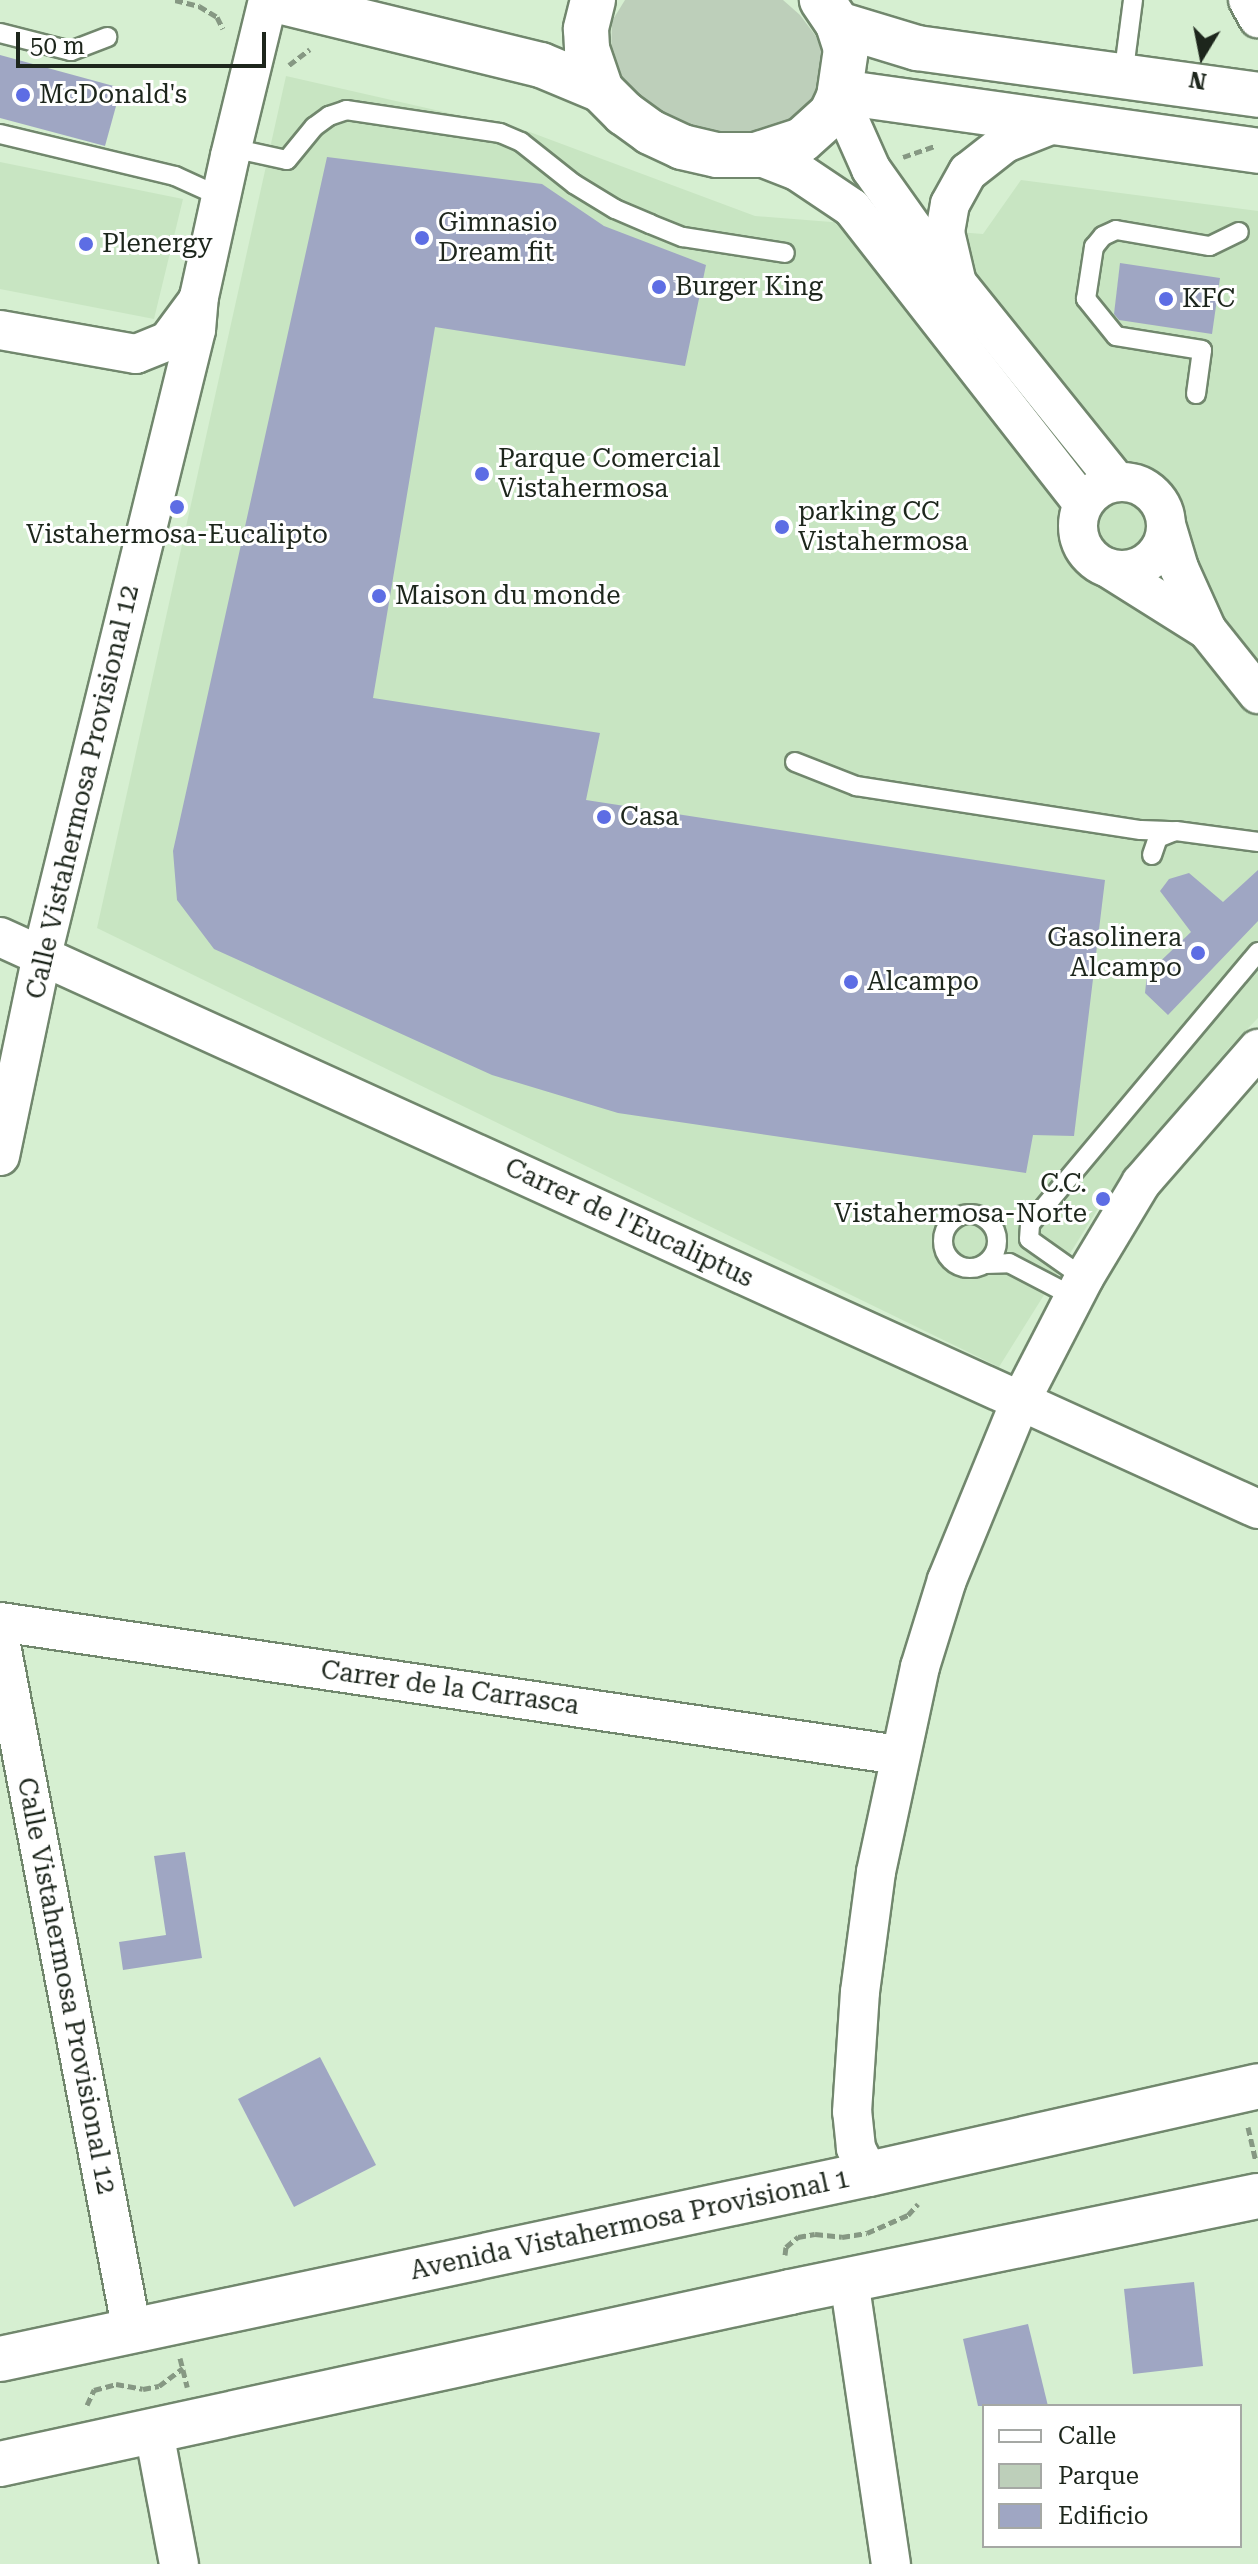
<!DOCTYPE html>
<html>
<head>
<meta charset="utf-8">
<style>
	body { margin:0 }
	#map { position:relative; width:1258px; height:2564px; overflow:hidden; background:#d6efd1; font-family:"Roboto Serif",serif }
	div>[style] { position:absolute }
	.built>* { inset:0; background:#c8e5c2 }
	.green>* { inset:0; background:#bdcfba }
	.building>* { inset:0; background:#9fa6c3 }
	.path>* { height:5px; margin-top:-2.5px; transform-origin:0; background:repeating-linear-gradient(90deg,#869883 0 8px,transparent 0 12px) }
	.roads { filter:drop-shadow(2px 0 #71876d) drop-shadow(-2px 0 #71876d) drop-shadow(0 2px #71876d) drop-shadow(0 -2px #71876d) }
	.service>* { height:18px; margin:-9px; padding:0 9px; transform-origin:9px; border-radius:9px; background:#fff }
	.service>.ring { margin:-9px; padding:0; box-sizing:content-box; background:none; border:18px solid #fff; border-radius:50% }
	.minor>* { height:38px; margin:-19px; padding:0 19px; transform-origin:19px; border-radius:19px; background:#fff }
	.minor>.ring { margin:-19px; padding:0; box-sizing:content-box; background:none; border:38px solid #fff; border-radius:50% }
	.tertiary>* { height:44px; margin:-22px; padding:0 22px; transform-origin:22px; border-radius:22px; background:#fff }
	.secondary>* { height:44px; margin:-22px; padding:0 22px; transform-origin:22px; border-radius:22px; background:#fff }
	.dots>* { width:22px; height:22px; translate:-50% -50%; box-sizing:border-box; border:4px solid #fff; border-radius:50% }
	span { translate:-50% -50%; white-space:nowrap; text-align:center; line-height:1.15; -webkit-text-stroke:6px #fff; paint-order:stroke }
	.poi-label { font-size:26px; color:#1d261c }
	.left { translate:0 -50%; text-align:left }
	.right { translate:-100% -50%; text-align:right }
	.street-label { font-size:26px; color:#1d261c }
	.legend { position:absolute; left:982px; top:2404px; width:260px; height:144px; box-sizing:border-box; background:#fff; border:2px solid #a5a8a4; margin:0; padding:10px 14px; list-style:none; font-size:24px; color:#1d261c }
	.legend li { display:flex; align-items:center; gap:16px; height:40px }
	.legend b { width:40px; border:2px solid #a5a8a4 }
	.north { position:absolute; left:1162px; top:16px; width:80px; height:80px; -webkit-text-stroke:6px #fff; paint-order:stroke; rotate:190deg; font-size:22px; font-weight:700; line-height:32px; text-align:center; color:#1d261c }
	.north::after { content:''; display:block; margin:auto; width:28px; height:36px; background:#1d261c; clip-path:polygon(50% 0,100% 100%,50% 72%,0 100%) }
	.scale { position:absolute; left:16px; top:32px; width:250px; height:36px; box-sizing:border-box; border:4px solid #1d261c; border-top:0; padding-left:10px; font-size:24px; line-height:28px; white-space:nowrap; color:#1d261c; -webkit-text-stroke:6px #fff; paint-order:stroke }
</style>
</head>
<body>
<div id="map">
	<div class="built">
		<div style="clip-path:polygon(286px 76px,527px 131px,755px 216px,983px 234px,1021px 180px,1258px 211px,1258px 1018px,1228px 1049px,1104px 1199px,999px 1367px,97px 928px)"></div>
		<div style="clip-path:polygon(0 162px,183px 199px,154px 319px,0 289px)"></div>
	</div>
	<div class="green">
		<div style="clip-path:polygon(625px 0,783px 0,800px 15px,821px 43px,822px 71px,817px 97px,797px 116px,760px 132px,725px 133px,689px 126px,655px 110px,627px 86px,611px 56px,612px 21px)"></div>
	</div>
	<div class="building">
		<div style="clip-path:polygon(0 55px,121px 88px,105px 146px,0 118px)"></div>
		<div style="clip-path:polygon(327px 157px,542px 184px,604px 226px,706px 265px,685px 366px,435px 327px,373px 698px,600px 733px,586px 800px,1105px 880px,1074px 1136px,1033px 1135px,1026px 1173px,618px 1113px,492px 1075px,214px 949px,177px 900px,173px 851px)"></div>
		<div style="clip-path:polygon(1120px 263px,1220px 278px,1212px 334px,1119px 320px,1114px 314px)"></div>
		<div style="clip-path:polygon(1258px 870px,1258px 921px,1168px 1015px,1145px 993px,1147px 974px,1191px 932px,1160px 891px,1169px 879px,1189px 873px,1223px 902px)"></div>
		<div style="clip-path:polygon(185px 1852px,202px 1958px,123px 1970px,119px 1942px,166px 1935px,154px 1856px)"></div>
		<div style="clip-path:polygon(320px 2057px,376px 2165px,294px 2207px,238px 2099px)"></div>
		<div style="clip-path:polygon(1194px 2282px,1203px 2366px,1133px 2374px,1124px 2289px)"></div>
		<div style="clip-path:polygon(1028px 2324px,1048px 2406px,978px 2406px,963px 2339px)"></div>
	</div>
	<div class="path">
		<div style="left:175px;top:0;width:25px;rotate:14deg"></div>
		<div style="left:199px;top:6px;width:21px;rotate:31deg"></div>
		<div style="left:217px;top:17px;width:13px;rotate:63deg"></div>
		<div style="left:289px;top:65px;width:26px;rotate:-37deg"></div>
		<div style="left:903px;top:157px;width:34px;rotate:-19deg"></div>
		<div style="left:1248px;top:2127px;width:35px;rotate:77deg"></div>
		<div style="left:785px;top:2255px;width:8px;rotate:-83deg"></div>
		<div style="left:786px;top:2247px;width:16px;rotate:-40deg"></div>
		<div style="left:798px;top:2237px;width:17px;rotate:-10deg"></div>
		<div style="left:815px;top:2234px;width:27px;rotate:6deg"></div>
		<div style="left:842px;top:2237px;width:25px;rotate:-9deg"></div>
		<div style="left:867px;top:2233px;width:45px;rotate:-23.7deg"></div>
		<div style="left:908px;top:2215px;width:15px;rotate:-48deg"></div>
		<div style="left:180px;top:2358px;width:30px;rotate:76deg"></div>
		<div style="left:87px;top:2405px;width:17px;rotate:-65deg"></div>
		<div style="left:94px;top:2390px;width:23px;rotate:-15deg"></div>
		<div style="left:116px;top:2384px;width:27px;rotate:10deg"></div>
		<div style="left:143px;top:2389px;width:16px;rotate:-11deg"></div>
		<div style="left:159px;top:2386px;width:30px;rotate:-37deg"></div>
	</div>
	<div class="roads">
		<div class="service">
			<div style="left:0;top:33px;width:73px;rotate:14.2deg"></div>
			<div style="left:71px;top:51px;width:39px;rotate:-21deg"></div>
			<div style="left:1123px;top:77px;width:78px;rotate:-82.6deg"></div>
			<div style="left:0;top:134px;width:180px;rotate:13.5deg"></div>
			<div style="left:175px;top:176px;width:51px;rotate:24.5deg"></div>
			<div style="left:232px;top:148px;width:56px;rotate:12.3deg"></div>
			<div style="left:287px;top:160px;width:43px;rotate:-50.7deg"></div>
			<div style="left:314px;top:127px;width:19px;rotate:-36deg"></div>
			<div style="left:329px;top:116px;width:18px;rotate:-19deg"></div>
			<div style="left:346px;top:110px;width:156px;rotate:8.5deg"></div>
			<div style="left:500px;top:133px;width:23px;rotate:23deg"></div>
			<div style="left:521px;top:142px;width:68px;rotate:38.4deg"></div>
			<div style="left:574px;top:184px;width:48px;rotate:31.4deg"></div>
			<div style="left:615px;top:209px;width:38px;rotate:23deg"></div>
			<div style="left:650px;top:224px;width:35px;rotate:22deg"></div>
			<div style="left:683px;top:237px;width:103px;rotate:8.9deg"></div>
			<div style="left:1196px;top:394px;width:44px;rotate:-82.2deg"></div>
			<div style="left:1202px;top:350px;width:87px;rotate:-170.8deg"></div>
			<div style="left:1116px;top:336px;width:48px;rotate:-129deg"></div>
			<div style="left:1086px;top:299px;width:53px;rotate:-81.3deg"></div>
			<div style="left:1094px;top:247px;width:14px;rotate:-51deg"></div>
			<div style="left:1103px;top:236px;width:14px;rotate:-25deg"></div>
			<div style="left:1116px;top:230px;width:95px;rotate:9.7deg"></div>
			<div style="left:1210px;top:246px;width:32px;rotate:-26deg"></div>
			<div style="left:795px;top:762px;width:66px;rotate:21.5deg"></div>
			<div style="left:856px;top:786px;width:288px;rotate:8.8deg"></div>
			<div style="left:1141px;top:830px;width:35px;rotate:2deg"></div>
			<div style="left:1176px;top:831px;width:83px;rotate:7.6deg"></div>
			<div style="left:1152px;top:855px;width:18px;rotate:-71deg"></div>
			<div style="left:1158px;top:838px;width:16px;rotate:-22deg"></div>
			<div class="ring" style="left:943px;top:1214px;width:36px;height:36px"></div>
			<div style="left:985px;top:1264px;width:24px;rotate:-2deg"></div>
			<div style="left:1009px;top:1263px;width:73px;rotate:27.6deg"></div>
			<div style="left:1084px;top:1278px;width:67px;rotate:-144.7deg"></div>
			<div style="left:1029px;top:1239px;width:15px;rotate:-86deg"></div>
			<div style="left:1030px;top:1224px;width:355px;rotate:-50deg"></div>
		</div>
		<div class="minor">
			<div style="left:1248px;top:0;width:21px;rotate:61deg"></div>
			<div style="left:839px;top:97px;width:79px;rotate:66deg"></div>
			<div style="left:871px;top:169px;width:76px;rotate:54.6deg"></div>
			<div style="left:915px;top:231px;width:322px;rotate:51.2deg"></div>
			<div style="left:756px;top:155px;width:44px;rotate:21.3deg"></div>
			<div style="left:797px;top:171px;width:66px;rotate:33.9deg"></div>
			<div style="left:852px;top:208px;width:375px;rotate:52deg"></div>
			<div style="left:956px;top:279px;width:48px;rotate:-103.2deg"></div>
			<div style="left:945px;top:232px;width:28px;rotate:-80deg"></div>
			<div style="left:950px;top:204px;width:37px;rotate:-61deg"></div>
			<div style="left:968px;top:172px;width:47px;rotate:-38.1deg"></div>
			<div style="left:1005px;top:143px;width:55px;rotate:-21.4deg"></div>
			<div style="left:0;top:330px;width:138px;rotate:10deg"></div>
			<div style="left:136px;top:354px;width:35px;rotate:-22deg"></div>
			<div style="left:168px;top:341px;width:47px;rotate:-53.6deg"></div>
			<div class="ring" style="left:1078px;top:482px;width:50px;height:50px"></div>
			<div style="left:1108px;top:568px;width:117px;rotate:32.1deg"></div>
			<div style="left:1207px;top:630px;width:68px;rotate:-114.3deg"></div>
			<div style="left:1179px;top:568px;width:42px;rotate:-106.7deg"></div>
			<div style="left:1207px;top:630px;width:82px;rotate:51.4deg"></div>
			<div style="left:0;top:937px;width:1382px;rotate:24.45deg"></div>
			<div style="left:0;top:1156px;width:205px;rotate:-78.2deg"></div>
			<div style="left:42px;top:955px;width:644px;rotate:-76.16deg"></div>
			<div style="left:196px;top:330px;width:33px;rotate:-85deg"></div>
			<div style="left:199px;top:297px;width:144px;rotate:-77.6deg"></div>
			<div style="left:230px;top:156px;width:161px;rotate:-76.3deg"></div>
			<div style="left:0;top:1622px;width:909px;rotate:8.42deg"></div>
			<div style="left:0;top:1640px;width:703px;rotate:79.19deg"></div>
			<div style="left:869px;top:2174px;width:29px;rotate:-117deg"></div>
			<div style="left:856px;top:2148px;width:36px;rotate:-96deg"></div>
			<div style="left:852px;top:2112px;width:120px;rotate:-86.2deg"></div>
			<div style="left:860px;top:1992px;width:121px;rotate:-82.4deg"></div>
			<div style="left:876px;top:1872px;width:210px;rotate:-77.9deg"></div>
			<div style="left:920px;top:1667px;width:91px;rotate:-72.8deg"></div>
			<div style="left:947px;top:1580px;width:192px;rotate:-67.7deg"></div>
			<div style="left:1020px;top:1402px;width:140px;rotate:-62.7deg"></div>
			<div style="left:1084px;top:1278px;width:111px;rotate:-59deg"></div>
			<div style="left:1141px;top:1183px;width:178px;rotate:-48.9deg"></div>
			<div style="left:849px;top:2280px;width:287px;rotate:81.6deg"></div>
			<div style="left:154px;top:2432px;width:134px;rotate:79.3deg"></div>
		</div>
		<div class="tertiary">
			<div style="left:0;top:2359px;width:888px;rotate:-12.02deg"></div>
			<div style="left:869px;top:2174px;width:399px;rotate:-12.7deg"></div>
			<div style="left:0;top:2464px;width:809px;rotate:-12.28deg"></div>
			<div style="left:790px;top:2292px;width:478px;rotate:-11.6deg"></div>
		</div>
		<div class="secondary">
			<div style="left:274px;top:0;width:275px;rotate:13.7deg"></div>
			<div style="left:541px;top:65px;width:65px;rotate:22.6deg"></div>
			<div style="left:593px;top:0;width:30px;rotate:104deg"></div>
			<div style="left:586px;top:29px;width:20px;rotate:87deg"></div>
			<div style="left:587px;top:49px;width:43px;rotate:71.1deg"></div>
			<div style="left:601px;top:90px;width:33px;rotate:45deg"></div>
			<div style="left:624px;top:113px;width:32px;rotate:36deg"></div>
			<div style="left:650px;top:132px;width:35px;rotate:25deg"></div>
			<div style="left:682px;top:147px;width:36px;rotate:13deg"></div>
			<div style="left:717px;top:155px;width:39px"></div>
			<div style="left:756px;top:155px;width:48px;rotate:-18.1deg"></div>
			<div style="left:802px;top:140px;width:39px;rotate:-42deg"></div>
			<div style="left:831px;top:114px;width:19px;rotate:-65deg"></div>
			<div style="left:839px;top:97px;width:49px;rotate:-81.7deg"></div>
			<div style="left:846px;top:49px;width:26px;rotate:-108deg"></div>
			<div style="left:838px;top:24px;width:29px;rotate:-124deg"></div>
			<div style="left:838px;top:24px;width:83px;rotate:16.9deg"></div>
			<div style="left:917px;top:48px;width:344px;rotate:7.8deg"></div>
			<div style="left:840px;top:92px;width:422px;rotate:8deg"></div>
		</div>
	</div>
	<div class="dots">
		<div style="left:23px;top:95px;background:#5d6de4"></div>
		<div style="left:422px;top:238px;background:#5d6de4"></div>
		<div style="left:86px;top:244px;background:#5d6de4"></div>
		<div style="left:659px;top:287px;background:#5d6de4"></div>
		<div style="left:1166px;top:299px;background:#5d6de4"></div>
		<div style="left:482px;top:474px;background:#5d6de4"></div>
		<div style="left:177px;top:507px;background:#5d6de4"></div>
		<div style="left:782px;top:527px;background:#5d6de4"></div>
		<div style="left:379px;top:596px;background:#5d6de4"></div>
		<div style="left:604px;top:817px;background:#5d6de4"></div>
		<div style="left:1198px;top:953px;background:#5d6de4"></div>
		<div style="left:851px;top:982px;background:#5d6de4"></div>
		<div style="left:1103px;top:1199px;background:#5d6de4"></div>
	</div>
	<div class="poi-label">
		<span class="left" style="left:39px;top:95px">McDonald's</span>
		<span class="left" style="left:438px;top:238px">Gimnasio<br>Dream fit</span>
		<span class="left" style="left:102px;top:244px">Plenergy</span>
		<span class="left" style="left:675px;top:287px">Burger King</span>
		<span class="left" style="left:1182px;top:299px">KFC</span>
		<span class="left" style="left:498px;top:474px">Parque Comercial<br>Vistahermosa</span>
		<span class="left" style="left:798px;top:527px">parking CC<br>Vistahermosa</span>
		<span style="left:177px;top:535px">Vistahermosa-Eucalipto</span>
		<span class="left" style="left:395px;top:596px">Maison du monde</span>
		<span class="left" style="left:620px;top:817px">Casa</span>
		<span class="right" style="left:1182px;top:953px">Gasolinera<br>Alcampo</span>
		<span class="left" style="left:867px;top:982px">Alcampo</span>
		<span class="right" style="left:1087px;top:1199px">C.C.<br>Vistahermosa-Norte</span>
	</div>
	<div class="street-label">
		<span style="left:83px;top:792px;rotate:-77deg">Calle Vistahermosa Provisional 12</span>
		<span style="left:629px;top:1223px;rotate:25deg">Carrer de l'Eucaliptus</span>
		<span style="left:450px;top:1688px;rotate:8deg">Carrer de la Carrasca</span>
		<span style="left:66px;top:1986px;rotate:79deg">Calle Vistahermosa Provisional 12</span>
		<span style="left:630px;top:2225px;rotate:-12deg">Avenida Vistahermosa Provisional 1</span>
	</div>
	<ul class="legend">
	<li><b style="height:10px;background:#fff"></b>Calle</li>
	<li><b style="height:22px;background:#bdcfba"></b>Parque</li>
	<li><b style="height:22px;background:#9fa6c3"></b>Edificio</li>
	</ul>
	<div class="north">N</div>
	<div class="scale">50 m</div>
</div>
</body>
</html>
